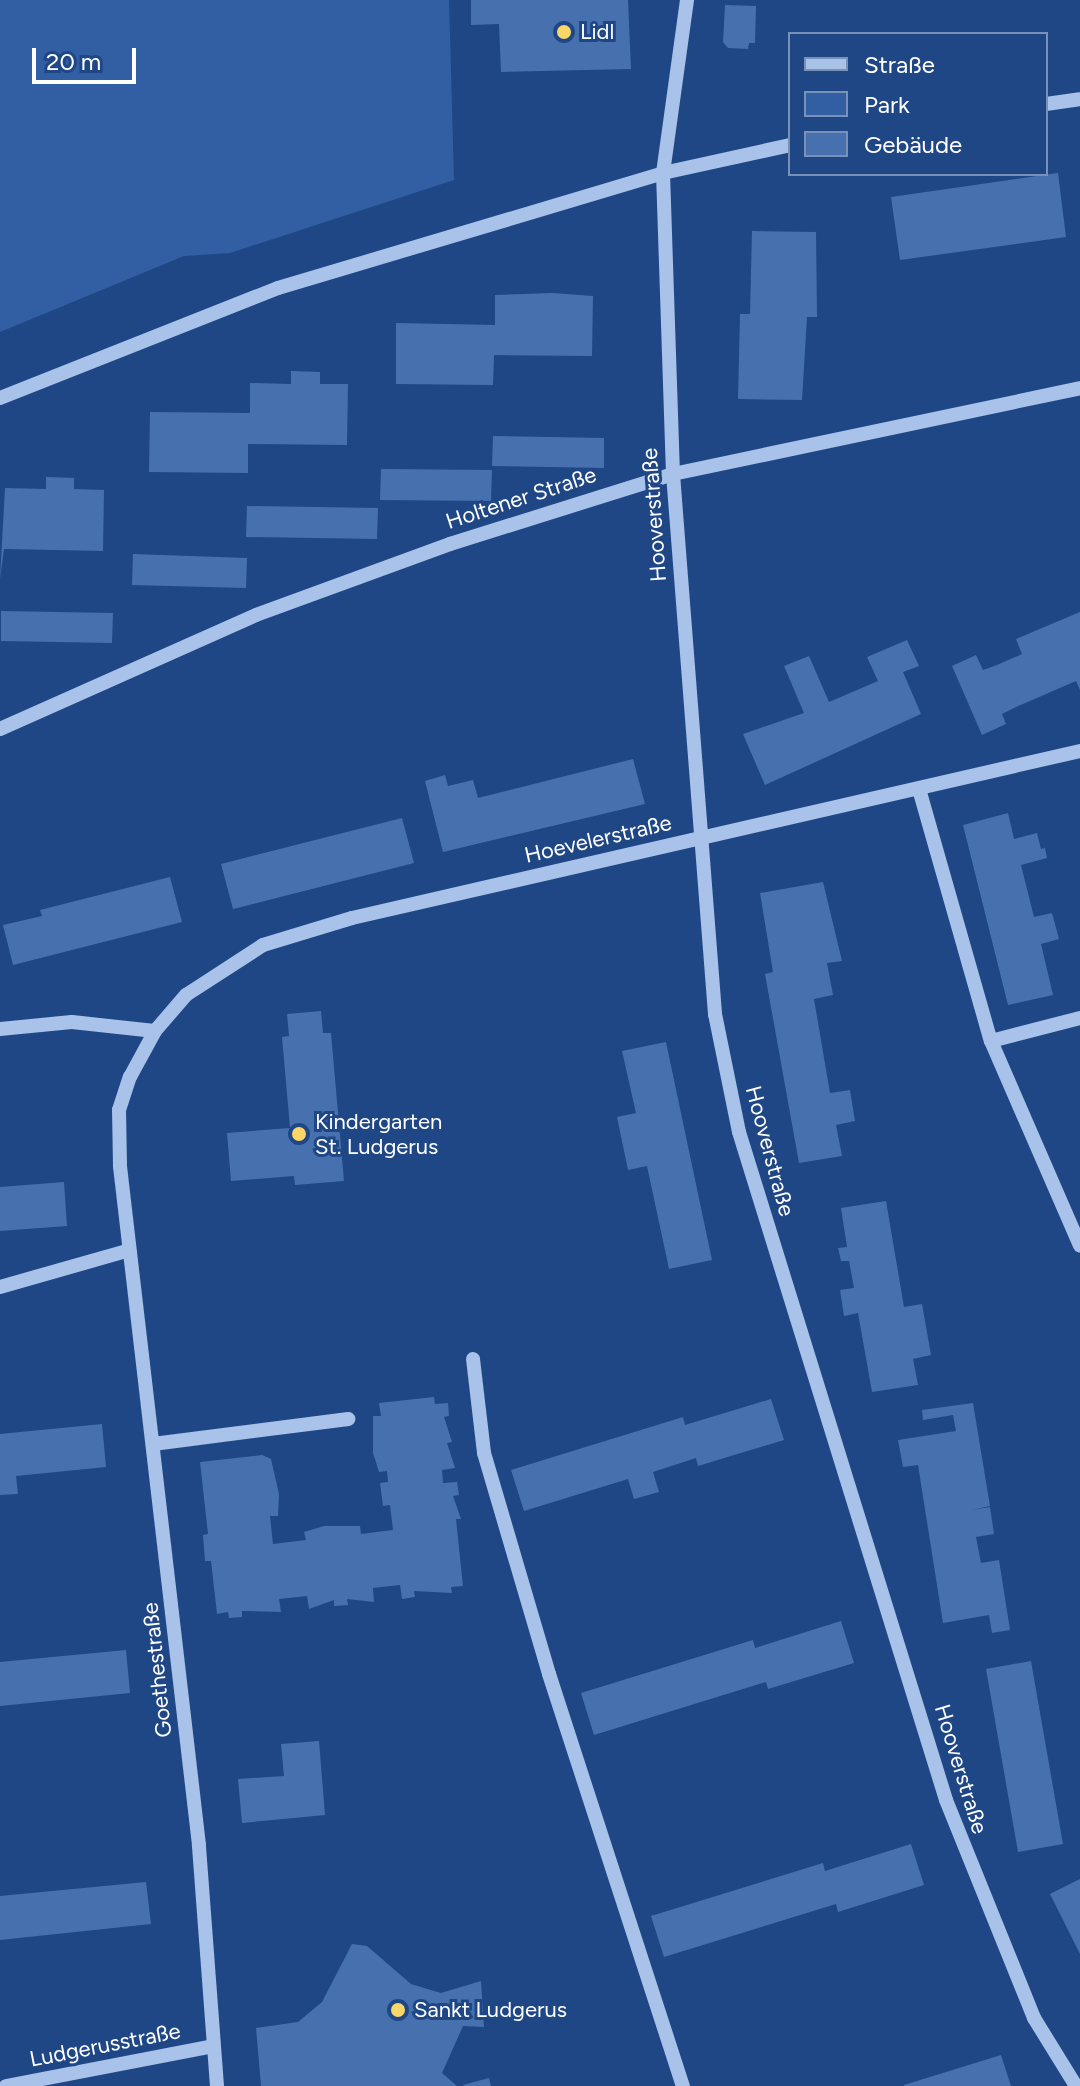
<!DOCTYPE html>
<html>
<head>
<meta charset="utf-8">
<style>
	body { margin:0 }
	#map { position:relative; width:1080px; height:2086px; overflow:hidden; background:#1f4786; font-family:Figtree,sans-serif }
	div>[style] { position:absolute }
	.green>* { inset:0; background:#325fa4 }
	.building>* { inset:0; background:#4770af }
	.minor>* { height:14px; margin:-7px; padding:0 7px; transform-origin:7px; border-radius:7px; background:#a8c2ea }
	.dots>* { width:22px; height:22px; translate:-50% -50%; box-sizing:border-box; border:4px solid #1f4786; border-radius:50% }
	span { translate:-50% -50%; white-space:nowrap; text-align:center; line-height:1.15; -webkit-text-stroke:6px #1f4786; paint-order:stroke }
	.poi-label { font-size:22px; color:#fff }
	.left { translate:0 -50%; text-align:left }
	.street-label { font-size:22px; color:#fff }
	.legend { position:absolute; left:788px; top:32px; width:260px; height:144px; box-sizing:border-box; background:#1f4786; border:2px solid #7991b6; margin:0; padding:10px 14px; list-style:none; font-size:24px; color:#fff }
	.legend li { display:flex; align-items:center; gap:16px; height:40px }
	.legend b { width:40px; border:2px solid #7991b6 }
	.scale { position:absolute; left:32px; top:48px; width:104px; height:36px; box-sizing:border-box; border:4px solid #fff; border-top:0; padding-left:10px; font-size:24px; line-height:28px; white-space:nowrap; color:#fff; -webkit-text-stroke:6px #1f4786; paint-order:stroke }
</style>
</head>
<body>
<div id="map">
	<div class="green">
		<div style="clip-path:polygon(0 0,449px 0,454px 180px,230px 253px,184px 256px,0 332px)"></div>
	</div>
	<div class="building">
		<div style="clip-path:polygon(471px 0,628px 0,631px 69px,501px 72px,499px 24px,471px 25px)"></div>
		<div style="clip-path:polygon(725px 5px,756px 6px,755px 43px,749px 43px,748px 49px,728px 48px,723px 42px)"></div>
		<div style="clip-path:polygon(1058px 173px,1066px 237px,900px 260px,891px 197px)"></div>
		<div style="clip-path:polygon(752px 231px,816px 232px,817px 317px,807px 317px,802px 400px,738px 399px,740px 314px,750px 314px)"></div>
		<div style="clip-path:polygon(552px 293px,593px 296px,592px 356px,494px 355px,493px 385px,396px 384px,396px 323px,495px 325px,495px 295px)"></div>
		<div style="clip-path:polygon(291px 371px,320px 372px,320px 384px,348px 384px,347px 445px,248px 444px,248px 473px,149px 472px,150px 412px,250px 413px,250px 383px,291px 384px)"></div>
		<div style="clip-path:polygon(493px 436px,604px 438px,604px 468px,492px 466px)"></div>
		<div style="clip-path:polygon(381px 469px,492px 470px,491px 501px,380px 500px)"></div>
		<div style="clip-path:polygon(46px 477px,74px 478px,74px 489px,104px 490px,103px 551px,4px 549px,0 579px,5px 488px,46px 489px)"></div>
		<div style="clip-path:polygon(247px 506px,378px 508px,377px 539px,246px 537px)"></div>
		<div style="clip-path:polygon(133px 554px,247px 558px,246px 588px,132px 585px)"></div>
		<div style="clip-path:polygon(1px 611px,113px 613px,112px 643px,1px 641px)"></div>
		<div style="clip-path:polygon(1080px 612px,1080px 690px,1076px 681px,1016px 707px,1002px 714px,1006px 724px,982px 735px,952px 666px,976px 655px,983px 670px,997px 665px,1022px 654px,1016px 639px)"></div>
		<div style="clip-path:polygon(907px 640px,919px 666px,903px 672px,921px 714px,765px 785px,743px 734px,804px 713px,784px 666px,809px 656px,829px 702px,878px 681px,867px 657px)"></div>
		<div style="clip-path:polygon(633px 759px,645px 804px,443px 852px,425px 781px,445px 775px,448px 786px,473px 780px,478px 798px)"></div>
		<div style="clip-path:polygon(1008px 813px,1014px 839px,1037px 833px,1041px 849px,1045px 848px,1047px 858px,1021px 865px,1034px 917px,1052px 913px,1059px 939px,1041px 944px,1053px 995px,1008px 1005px,963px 825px)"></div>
		<div style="clip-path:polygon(402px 818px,414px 863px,233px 909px,221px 864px)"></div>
		<div style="clip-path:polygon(170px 877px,182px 922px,13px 965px,3px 925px,42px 916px,40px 910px)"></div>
		<div style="clip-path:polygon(823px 882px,842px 961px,827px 963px,833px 995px,814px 999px,830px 1093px,850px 1090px,855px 1121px,836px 1125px,842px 1156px,799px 1163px,765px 974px,773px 972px,760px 893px)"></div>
		<div style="clip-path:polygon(321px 1011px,323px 1033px,331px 1033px,344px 1181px,295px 1185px,294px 1176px,231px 1181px,227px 1133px,290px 1128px,282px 1037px,289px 1036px,287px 1014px)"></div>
		<div style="clip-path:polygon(666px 1042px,712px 1260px,669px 1269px,647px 1166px,628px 1170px,617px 1117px,636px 1113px,622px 1051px)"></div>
		<div style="clip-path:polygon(64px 1182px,67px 1226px,0 1231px,0 1187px)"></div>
		<div style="clip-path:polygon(886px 1201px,904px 1307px,922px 1304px,931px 1355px,913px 1359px,918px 1385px,872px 1392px,858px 1313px,844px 1316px,840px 1290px,854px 1288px,849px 1261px,841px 1261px,838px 1248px,847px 1247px,841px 1208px)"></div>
		<div style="clip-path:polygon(434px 1397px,435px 1404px,448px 1403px,449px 1416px,444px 1417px,452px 1442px,447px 1443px,455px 1468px,442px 1470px,443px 1483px,457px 1482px,459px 1495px,453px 1496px,461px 1519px,456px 1519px,463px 1586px,451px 1587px,452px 1593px,414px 1591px,415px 1597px,402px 1599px,400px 1585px,373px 1588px,374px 1602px,347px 1599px,348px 1605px,334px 1606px,334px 1600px,309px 1609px,307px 1596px,279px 1599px,281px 1612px,242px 1611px,242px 1617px,229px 1618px,228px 1612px,217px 1614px,211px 1561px,205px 1561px,203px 1535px,208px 1534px,200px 1462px,262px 1455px,271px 1459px,279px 1494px,278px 1516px,270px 1516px,273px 1544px,306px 1540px,304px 1532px,324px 1526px,360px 1526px,361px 1534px,393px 1530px,390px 1505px,383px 1506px,380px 1483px,388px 1482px,387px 1471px,379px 1472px,373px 1453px,373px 1416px,381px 1416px,379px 1403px)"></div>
		<div style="clip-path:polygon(771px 1399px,784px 1440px,698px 1466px,696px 1458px,653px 1472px,659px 1492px,634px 1499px,628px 1479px,524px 1511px,511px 1470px,683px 1417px,685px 1425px)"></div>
		<div style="clip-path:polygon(973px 1403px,990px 1506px,972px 1510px,990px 1507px,994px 1534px,976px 1537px,981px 1563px,999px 1560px,1010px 1630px,992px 1633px,989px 1615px,943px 1623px,918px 1465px,903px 1467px,898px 1440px,956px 1431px,953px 1415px,923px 1420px,922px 1410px)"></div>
		<div style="clip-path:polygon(102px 1424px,106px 1467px,16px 1476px,18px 1494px,0 1495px,0 1434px)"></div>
		<div style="clip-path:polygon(841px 1621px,854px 1663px,768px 1689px,766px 1682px,594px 1735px,581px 1693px,753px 1640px,755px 1648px)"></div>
		<div style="clip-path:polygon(126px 1650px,130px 1693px,0 1706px,0 1662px)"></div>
		<div style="clip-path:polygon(1031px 1661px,1063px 1844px,1018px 1852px,986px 1669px)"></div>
		<div style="clip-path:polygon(319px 1741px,325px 1815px,242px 1823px,238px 1779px,284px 1776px,281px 1744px)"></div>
		<div style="clip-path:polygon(911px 1844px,924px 1885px,838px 1912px,836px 1904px,664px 1957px,651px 1916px,823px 1863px,825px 1871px)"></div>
		<div style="clip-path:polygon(1080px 1879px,1080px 1954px,1050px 1894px)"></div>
		<div style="clip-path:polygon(146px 1882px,151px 1924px,0 1940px,0 1896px)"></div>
		<div style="clip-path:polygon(352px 1944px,367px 1946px,411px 1984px,441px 1993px,481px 1981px,484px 2027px,463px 2026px,442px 2073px,457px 2086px,261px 2086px,256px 2028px,298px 2022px,322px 2002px)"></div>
		<div style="clip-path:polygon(1001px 2055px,1011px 2086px,904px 2086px,904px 2085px)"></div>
		<div style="clip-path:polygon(489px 2078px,491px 2086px,464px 2086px,463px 2085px)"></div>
	</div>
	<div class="minor">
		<div style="left:687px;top:0;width:175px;rotate:97.9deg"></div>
		<div style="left:663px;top:173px;width:301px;rotate:88.1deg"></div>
		<div style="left:673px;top:474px;width:542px;rotate:85.55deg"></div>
		<div style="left:715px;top:1014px;width:120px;rotate:78.5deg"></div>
		<div style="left:739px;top:1132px;width:699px;rotate:72.78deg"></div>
		<div style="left:946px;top:1800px;width:235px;rotate:68deg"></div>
		<div style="left:1034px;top:2018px;width:80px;rotate:58.3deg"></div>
		<div style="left:1046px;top:104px;width:34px;rotate:-8deg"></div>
		<div style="left:0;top:398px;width:299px;rotate:-21.6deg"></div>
		<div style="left:278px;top:288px;width:402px;rotate:-16.6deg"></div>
		<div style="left:663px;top:173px;width:130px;rotate:-12.4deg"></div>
		<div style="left:0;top:729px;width:280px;rotate:-24deg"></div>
		<div style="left:256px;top:615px;width:207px;rotate:-20.1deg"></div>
		<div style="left:450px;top:544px;width:234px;rotate:-17.4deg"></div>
		<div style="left:673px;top:474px;width:416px;rotate:-11.9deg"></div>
		<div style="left:919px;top:789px;width:262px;rotate:74.1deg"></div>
		<div style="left:991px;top:1041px;width:223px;rotate:66.5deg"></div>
		<div style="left:0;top:1029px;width:72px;rotate:-5.6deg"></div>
		<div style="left:72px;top:1022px;width:83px;rotate:6.2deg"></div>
		<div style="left:991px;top:1041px;width:92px;rotate:-14.5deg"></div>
		<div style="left:0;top:1287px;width:131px;rotate:-15.9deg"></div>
		<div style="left:473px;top:1359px;width:95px;rotate:83.3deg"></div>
		<div style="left:484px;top:1453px;width:230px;rotate:73.6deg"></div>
		<div style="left:549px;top:1674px;width:433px;rotate:72deg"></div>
		<div style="left:153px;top:1444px;width:197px;rotate:-7.3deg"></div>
		<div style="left:6px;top:2086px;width:211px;rotate:-10.9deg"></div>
		<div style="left:217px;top:2086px;width:242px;rotate:-94.3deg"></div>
		<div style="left:199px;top:1845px;width:684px;rotate:-96.64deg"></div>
		<div style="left:120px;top:1166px;width:56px;rotate:-91deg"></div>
		<div style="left:119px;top:1110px;width:35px;rotate:-72deg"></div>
		<div style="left:130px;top:1077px;width:52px;rotate:-61.5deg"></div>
		<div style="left:155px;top:1031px;width:48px;rotate:-49.3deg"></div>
		<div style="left:186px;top:995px;width:92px;rotate:-33deg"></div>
		<div style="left:263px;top:945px;width:93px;rotate:-16.9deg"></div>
		<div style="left:352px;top:918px;width:747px;rotate:-12.92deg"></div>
	</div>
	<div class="dots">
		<div style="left:564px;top:32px;background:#f9d667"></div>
		<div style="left:299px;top:1134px;background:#f9d667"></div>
		<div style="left:398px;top:2010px;background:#f9d667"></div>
	</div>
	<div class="poi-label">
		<span class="left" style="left:580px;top:32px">Lidl</span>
		<span class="left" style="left:315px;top:1134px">Kindergarten<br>St. Ludgerus</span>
		<span class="left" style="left:414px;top:2010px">Sankt Ludgerus</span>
	</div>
	<div class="street-label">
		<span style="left:521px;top:498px;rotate:-18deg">Holtener Straße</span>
		<span style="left:654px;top:515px;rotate:-94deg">Hooverstraße</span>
		<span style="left:598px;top:839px;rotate:-13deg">Hoevelerstraße</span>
		<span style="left:770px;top:1151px;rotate:75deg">Hooverstraße</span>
		<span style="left:157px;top:1670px;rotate:-96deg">Goethestraße</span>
		<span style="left:961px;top:1769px;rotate:73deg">Hooverstraße</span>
		<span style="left:105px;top:2045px;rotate:-11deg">Ludgerusstraße</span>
	</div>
	<ul class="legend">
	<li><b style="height:10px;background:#a8c2ea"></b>Straße</li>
	<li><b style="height:22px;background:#325fa4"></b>Park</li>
	<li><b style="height:22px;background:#4770af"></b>Gebäude</li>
	</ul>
	<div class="scale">20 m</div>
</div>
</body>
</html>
